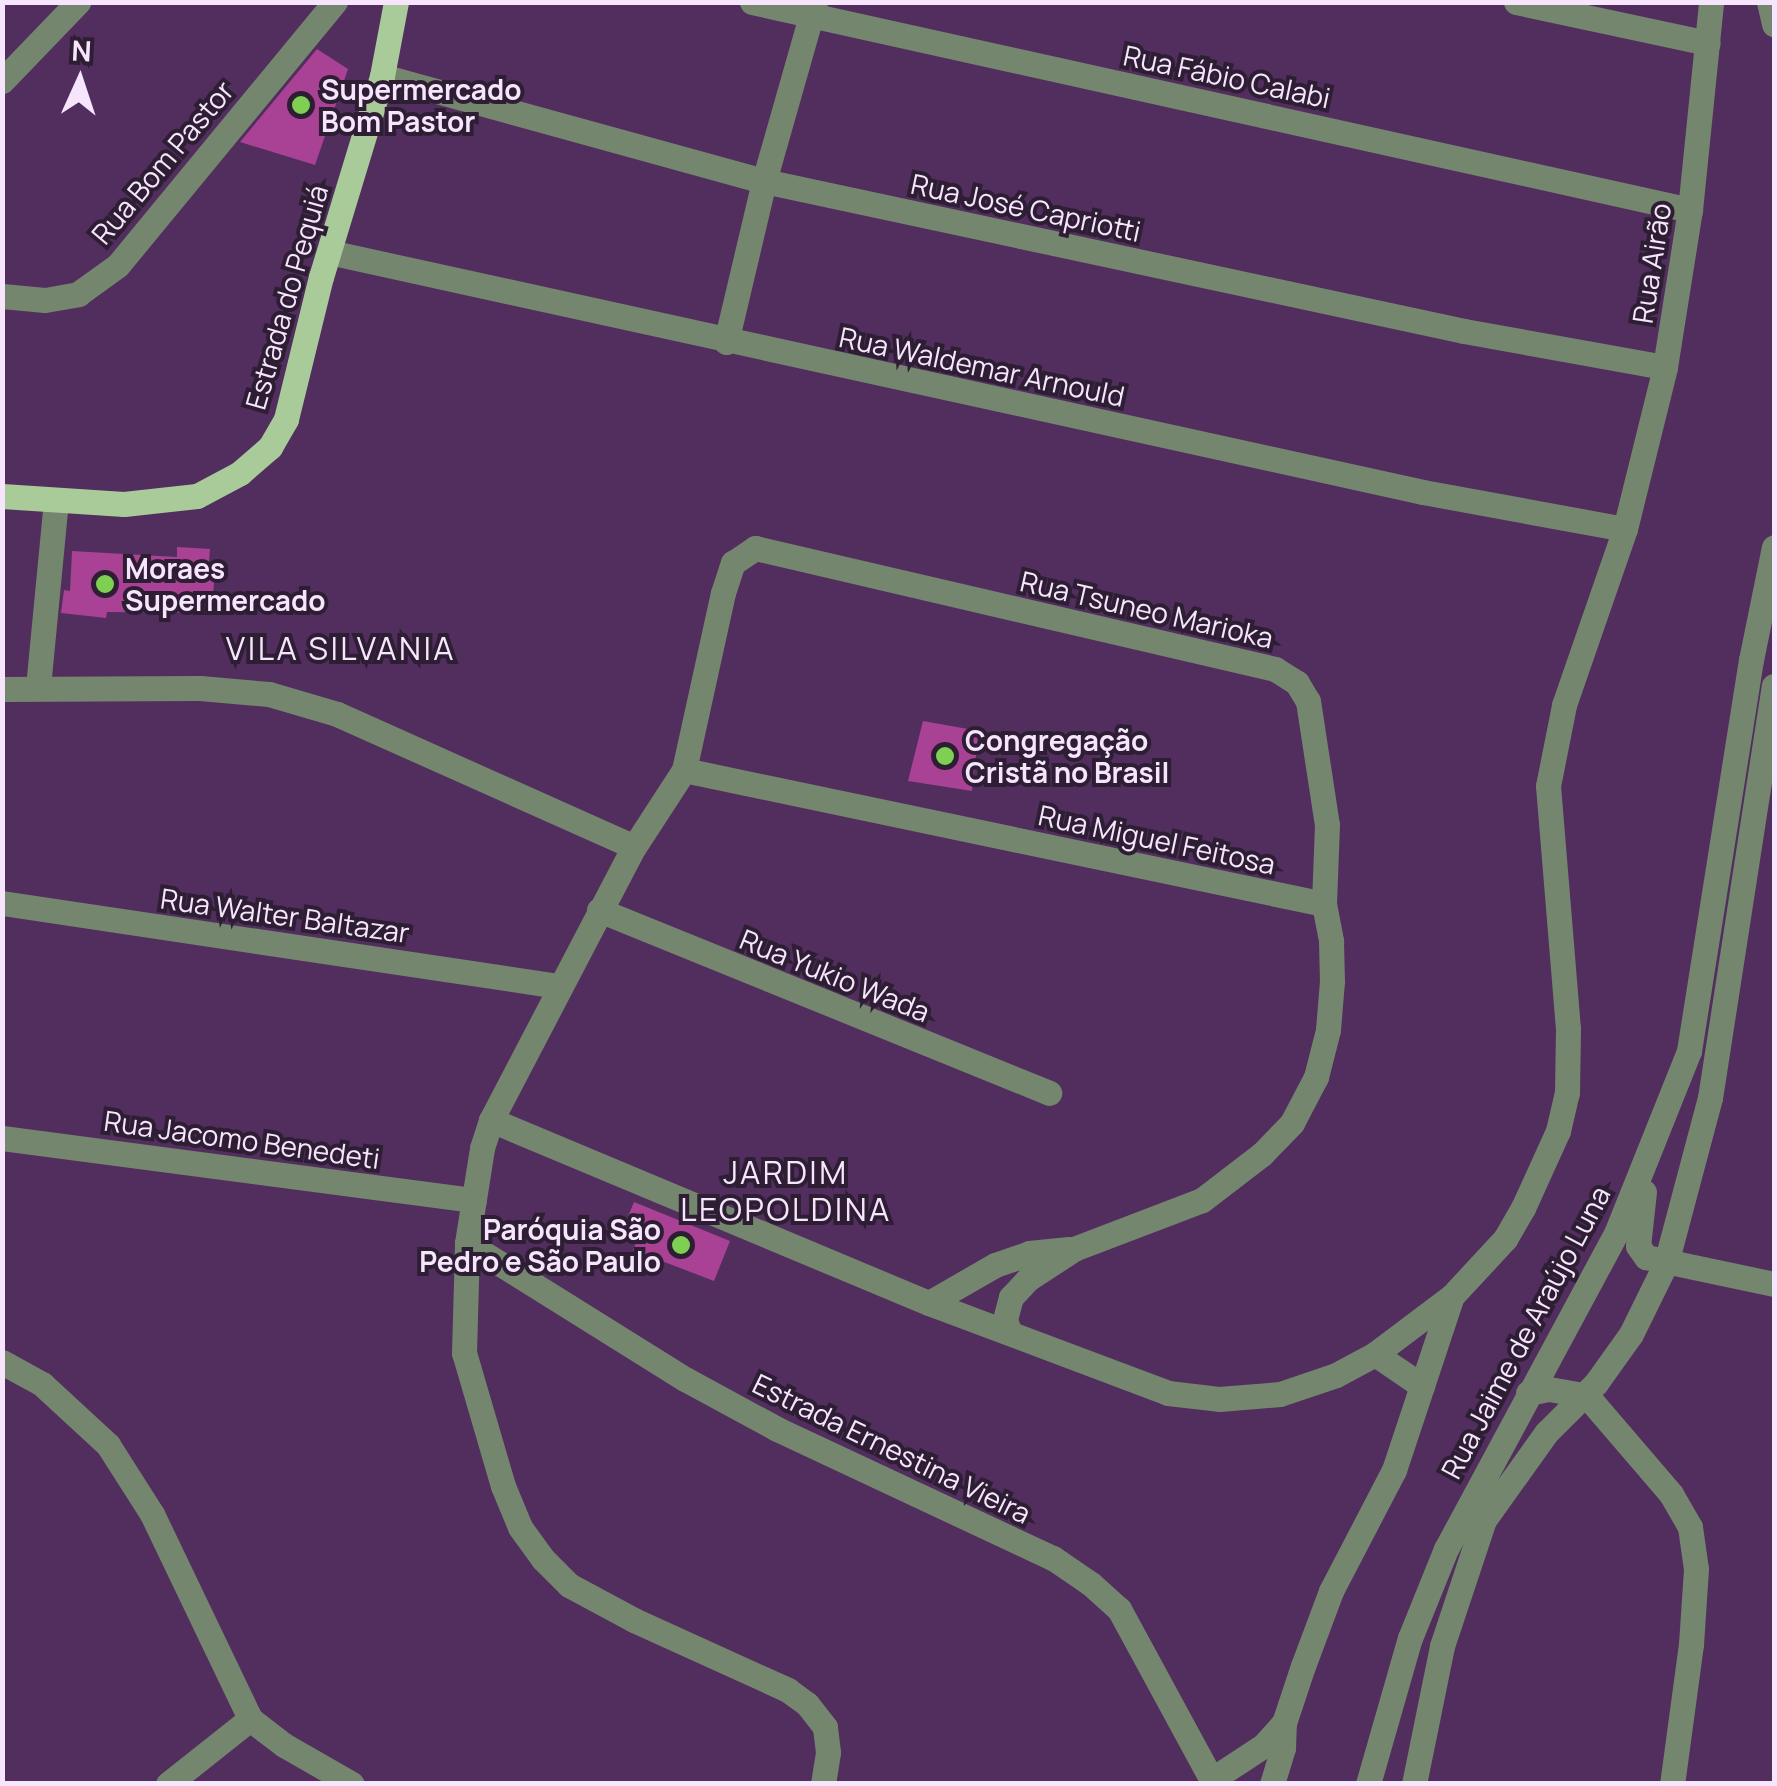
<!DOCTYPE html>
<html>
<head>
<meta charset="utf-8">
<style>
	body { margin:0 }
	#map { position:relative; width:1777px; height:1786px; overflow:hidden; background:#512e5e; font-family:Manrope,sans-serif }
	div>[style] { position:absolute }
	.building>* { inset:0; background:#a94195 }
	.minor>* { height:25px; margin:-12.5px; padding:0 12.5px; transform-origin:12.5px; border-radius:12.5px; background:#75866e }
	.major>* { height:25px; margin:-12.5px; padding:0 12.5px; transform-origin:12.5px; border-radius:12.5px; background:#a9cb9a }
	.dots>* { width:28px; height:28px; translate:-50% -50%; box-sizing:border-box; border:5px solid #2e1e34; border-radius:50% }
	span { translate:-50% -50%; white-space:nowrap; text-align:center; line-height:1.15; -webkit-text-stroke:8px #2e1e34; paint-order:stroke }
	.street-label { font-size:28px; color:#f6e5fd }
	.poi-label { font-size:28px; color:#f6e5fd; font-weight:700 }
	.left { translate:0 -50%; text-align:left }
	.right { translate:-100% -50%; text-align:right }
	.quarter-label { font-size:32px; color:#f6e5fd; letter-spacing:2.5px }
	.frame { position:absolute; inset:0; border:5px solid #f6e5fd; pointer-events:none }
	.north { position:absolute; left:30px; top:30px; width:100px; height:100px; -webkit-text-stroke:8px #2e1e34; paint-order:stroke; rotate:3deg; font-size:28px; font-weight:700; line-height:40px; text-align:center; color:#f6e5fd }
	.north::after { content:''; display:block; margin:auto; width:35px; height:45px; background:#f6e5fd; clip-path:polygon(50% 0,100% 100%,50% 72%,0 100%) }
</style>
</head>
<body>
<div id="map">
	<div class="building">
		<div style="clip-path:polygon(317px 49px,348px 69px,315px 165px,240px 142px)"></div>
		<div style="clip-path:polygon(177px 547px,210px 549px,209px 562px,216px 564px,211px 613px,107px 612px,106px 618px,61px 613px,64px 590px,70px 591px,72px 551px,177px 557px)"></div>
		<div style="clip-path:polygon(923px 721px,979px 731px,972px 791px,908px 781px)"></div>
		<div style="clip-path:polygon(634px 1202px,730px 1241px,714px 1281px,633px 1250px,639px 1236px,623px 1228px)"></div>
	</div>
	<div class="minor">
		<div style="left:752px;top:2px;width:961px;rotate:12.5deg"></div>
		<div style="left:1516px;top:2px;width:196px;rotate:12.1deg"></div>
		<div style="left:1769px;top:2px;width:23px;rotate:77deg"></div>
		<div style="left:382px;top:76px;width:396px;rotate:15.4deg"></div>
		<div style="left:764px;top:181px;width:716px;rotate:12.09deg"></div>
		<div style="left:1464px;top:331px;width:204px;rotate:10.2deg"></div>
		<div style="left:2px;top:81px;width:110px;rotate:-46.1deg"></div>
		<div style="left:329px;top:252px;width:1120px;rotate:12.37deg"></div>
		<div style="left:1423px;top:492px;width:205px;rotate:10.4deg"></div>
		<div style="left:2px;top:296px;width:43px;rotate:5.3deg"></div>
		<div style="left:45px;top:300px;width:34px;rotate:-10deg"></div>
		<div style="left:78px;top:294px;width:49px;rotate:-35.9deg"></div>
		<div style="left:118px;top:265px;width:341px;rotate:-50.5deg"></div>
		<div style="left:726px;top:342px;width:165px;rotate:-76.7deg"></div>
		<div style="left:764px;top:181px;width:186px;rotate:-74.1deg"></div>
		<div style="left:38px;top:687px;width:187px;rotate:-84.5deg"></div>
		<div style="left:2px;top:689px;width:198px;rotate:-0.3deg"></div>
		<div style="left:200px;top:688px;width:69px;rotate:5deg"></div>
		<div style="left:269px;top:694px;width:71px;rotate:16.4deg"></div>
		<div style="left:337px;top:714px;width:325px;rotate:24.1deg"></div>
		<div style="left:684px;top:770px;width:654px;rotate:11.83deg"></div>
		<div style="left:2px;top:903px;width:563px;rotate:8.48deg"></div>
		<div style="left:599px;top:910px;width:486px;rotate:22.1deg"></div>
		<div style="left:491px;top:1120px;width:475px;rotate:22.7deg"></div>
		<div style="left:929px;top:1303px;width:255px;rotate:20.6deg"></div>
		<div style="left:1168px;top:1393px;width:51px;rotate:6.7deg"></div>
		<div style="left:1219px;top:1399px;width:61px;rotate:-4.7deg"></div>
		<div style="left:1280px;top:1394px;width:59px;rotate:-18.7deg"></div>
		<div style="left:1336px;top:1375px;width:44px;rotate:-28.3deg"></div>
		<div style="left:1375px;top:1354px;width:96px;rotate:-37deg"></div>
		<div style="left:1452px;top:1296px;width:78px;rotate:-47.1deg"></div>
		<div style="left:1505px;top:1239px;width:36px;rotate:-60deg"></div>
		<div style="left:1523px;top:1208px;width:85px;rotate:-65.6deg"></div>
		<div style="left:1558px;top:1131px;width:39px;rotate:-77deg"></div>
		<div style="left:1567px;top:1093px;width:64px;rotate:-89.1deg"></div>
		<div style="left:1568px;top:1029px;width:244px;rotate:-94.7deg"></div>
		<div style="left:1548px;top:786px;width:83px;rotate:-78.8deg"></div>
		<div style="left:1564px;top:705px;width:186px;rotate:-70.9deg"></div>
		<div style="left:1625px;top:529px;width:167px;rotate:-76.1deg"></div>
		<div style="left:1665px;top:367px;width:159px;rotate:-81deg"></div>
		<div style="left:1690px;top:210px;width:209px;rotate:-84.2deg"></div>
		<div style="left:2px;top:1138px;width:476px;rotate:7.5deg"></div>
		<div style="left:1644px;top:1192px;width:54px;rotate:96.3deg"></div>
		<div style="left:1638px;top:1246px;width:14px;rotate:54deg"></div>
		<div style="left:1646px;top:1257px;width:131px;rotate:11.9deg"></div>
		<div style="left:467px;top:1243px;width:257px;rotate:32deg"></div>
		<div style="left:685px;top:1379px;width:105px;rotate:28.5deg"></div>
		<div style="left:777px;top:1429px;width:305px;rotate:25.1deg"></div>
		<div style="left:1053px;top:1558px;width:46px;rotate:34.4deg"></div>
		<div style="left:1091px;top:1584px;width:38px;rotate:42deg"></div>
		<div style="left:1119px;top:1609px;width:199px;rotate:61.5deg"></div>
		<div style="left:929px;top:1303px;width:76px;rotate:-29.9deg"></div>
		<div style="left:995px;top:1265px;width:36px;rotate:-19deg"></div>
		<div style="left:1029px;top:1253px;width:40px;rotate:-5.7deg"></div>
		<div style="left:1375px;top:1354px;width:57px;rotate:34.2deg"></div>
		<div style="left:2px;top:1362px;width:46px;rotate:28.8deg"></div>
		<div style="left:42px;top:1384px;width:90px;rotate:42.7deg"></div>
		<div style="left:108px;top:1445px;width:82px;rotate:57.5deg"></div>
		<div style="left:152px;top:1514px;width:227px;rotate:64.4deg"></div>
		<div style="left:250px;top:1719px;width:43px;rotate:37.4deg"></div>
		<div style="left:284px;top:1745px;width:78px;rotate:29.8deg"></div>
		<div style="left:1528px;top:1393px;width:21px;rotate:-11deg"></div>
		<div style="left:1549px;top:1389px;width:39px;rotate:10deg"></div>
		<div style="left:1587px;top:1396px;width:129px;rotate:49.4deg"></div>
		<div style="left:1671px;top:1494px;width:38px;rotate:60deg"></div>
		<div style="left:1690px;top:1527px;width:42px;rotate:81.9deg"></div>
		<div style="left:1696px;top:1569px;width:75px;rotate:93.8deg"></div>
		<div style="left:1691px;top:1644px;width:141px;rotate:97.7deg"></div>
		<div style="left:1211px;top:1780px;width:62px;rotate:-33.2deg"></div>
		<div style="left:1263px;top:1746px;width:31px;rotate:-48deg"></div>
		<div style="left:168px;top:1784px;width:105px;rotate:-38.4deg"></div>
		<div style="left:823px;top:1784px;width:32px;rotate:-81deg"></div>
		<div style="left:828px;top:1752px;width:25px;rotate:-97deg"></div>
		<div style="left:825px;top:1727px;width:29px;rotate:-128deg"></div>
		<div style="left:807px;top:1704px;width:24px;rotate:-144deg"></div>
		<div style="left:788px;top:1690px;width:169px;rotate:-155.6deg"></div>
		<div style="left:634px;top:1620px;width:74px;rotate:-151.7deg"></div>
		<div style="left:569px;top:1585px;width:37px;rotate:-135deg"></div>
		<div style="left:543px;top:1559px;width:39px;rotate:-126deg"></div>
		<div style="left:520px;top:1527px;width:44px;rotate:-112.5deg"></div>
		<div style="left:503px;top:1486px;width:139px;rotate:-106.3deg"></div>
		<div style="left:464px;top:1353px;width:110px;rotate:-88.4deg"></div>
		<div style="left:467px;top:1243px;width:96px;rotate:-81deg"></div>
		<div style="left:482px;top:1148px;width:29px;rotate:-72deg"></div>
		<div style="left:491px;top:1120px;width:308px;rotate:-62.4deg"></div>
		<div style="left:634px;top:847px;width:92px;rotate:-57deg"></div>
		<div style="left:684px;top:770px;width:181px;rotate:-77.6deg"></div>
		<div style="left:723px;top:593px;width:32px;rotate:-72deg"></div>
		<div style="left:733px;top:563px;width:27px;rotate:-34deg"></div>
		<div style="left:755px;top:548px;width:534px;rotate:13.1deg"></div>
		<div style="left:1275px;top:669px;width:26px;rotate:32deg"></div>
		<div style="left:1297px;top:683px;width:21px;rotate:59deg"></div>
		<div style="left:1308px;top:701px;width:125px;rotate:81.3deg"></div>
		<div style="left:1327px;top:825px;width:79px;rotate:92.2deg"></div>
		<div style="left:1324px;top:904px;width:38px;rotate:79deg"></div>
		<div style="left:1331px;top:941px;width:40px;rotate:88.6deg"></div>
		<div style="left:1332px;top:981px;width:49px;rotate:94.7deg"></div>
		<div style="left:1328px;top:1030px;width:49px;rotate:104.3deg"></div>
		<div style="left:1316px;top:1077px;width:52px;rotate:117.6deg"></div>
		<div style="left:1292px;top:1123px;width:43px;rotate:134.1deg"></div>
		<div style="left:1262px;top:1154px;width:76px;rotate:142.5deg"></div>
		<div style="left:1202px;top:1200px;width:137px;rotate:159.1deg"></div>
		<div style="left:1074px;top:1249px;width:55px;rotate:146.9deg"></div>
		<div style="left:1028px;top:1279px;width:25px;rotate:133deg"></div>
		<div style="left:1011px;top:1297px;width:24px;rotate:105deg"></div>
		<div style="left:1005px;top:1320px;width:12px;rotate:70deg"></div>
		<div style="left:1272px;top:1784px;width:38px;rotate:-73deg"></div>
		<div style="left:1283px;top:1748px;width:25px;rotate:-88deg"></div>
		<div style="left:1284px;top:1723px;width:60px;rotate:-71.6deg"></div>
		<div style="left:1303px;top:1666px;width:80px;rotate:-69.5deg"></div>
		<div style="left:1331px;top:1591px;width:136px;rotate:-62.5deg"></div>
		<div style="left:1394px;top:1470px;width:183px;rotate:-71.6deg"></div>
		<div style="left:1368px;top:1784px;width:152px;rotate:-74deg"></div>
		<div style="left:1410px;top:1638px;width:96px;rotate:-68deg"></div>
		<div style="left:1446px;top:1549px;width:361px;rotate:-61.7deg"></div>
		<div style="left:1617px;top:1231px;width:194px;rotate:-68.2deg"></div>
		<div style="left:1689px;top:1051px;width:396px;rotate:-81deg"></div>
		<div style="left:1751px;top:660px;width:115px;rotate:-78.5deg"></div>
		<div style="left:1414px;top:1784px;width:141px;rotate:-78.5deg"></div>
		<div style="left:1442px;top:1646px;width:133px;rotate:-71.6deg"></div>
		<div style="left:1484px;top:1520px;width:107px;rotate:-54.5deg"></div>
		<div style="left:1546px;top:1433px;width:71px;rotate:-45deg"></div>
		<div style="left:1596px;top:1383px;width:60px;rotate:-54.5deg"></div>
		<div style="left:1631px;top:1334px;width:79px;rotate:-63.8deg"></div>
		<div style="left:1666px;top:1263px;width:171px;rotate:-75.1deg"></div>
		<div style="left:1710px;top:1098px;width:417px;rotate:-81.2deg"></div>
	</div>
	<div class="major">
		<div style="left:2px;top:496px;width:122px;rotate:3.8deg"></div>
		<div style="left:124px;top:504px;width:73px;rotate:-6.3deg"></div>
		<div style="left:197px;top:496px;width:49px;rotate:-28.1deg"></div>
		<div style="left:240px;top:473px;width:40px;rotate:-41deg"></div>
		<div style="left:270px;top:447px;width:32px;rotate:-60deg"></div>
		<div style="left:286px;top:419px;width:146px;rotate:-76.2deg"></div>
		<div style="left:321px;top:277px;width:210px;rotate:-73.1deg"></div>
		<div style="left:382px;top:76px;width:75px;rotate:-79.3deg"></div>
	</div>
	<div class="dots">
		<div style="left:301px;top:105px;background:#7fd052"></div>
		<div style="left:105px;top:584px;background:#7fd052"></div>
		<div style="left:945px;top:756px;background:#7fd052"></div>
		<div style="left:681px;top:1245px;background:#7fd052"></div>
	</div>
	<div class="street-label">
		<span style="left:1227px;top:76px;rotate:12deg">Rua Fábio Calabi</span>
		<span style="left:162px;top:162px;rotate:-50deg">Rua Bom Pastor</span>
		<span style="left:1026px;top:207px;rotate:12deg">Rua José Capriotti</span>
		<span style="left:1651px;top:263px;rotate:-81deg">Rua Airão</span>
		<span style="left:286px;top:297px;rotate:-74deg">Estrada do Pequiá</span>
		<span style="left:982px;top:366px;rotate:12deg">Rua Waldemar Arnould</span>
		<span style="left:1147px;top:609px;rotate:13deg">Rua Tsuneo Marioka</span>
		<span style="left:1157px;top:839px;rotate:12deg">Rua Miguel Feitosa</span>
		<span style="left:285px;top:915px;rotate:8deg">Rua Walter Baltazar</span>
		<span style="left:835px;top:975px;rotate:22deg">Rua Yukio Wada</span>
		<span style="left:242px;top:1139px;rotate:8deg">Rua Jacomo Benedeti</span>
		<span style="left:1525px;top:1332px;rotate:-62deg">Rua Jaime de Araújo Luna</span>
		<span style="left:892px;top:1448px;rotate:26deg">Estrada Ernestina Vieira</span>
	</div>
	<div class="poi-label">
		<span class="left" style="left:321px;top:105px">Supermercado<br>Bom Pastor</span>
		<span class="left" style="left:125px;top:584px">Moraes<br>Supermercado</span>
		<span class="left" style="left:965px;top:756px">Congregação<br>Cristã no Brasil</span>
		<span class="right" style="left:661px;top:1245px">Paróquia São<br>Pedro e São Paulo</span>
	</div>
	<div class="quarter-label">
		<span style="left:341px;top:648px">VILA SILVANIA</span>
		<span style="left:786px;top:1191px">JARDIM<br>LEOPOLDINA</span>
	</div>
	<div class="frame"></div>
	<div class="north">N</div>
</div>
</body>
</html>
